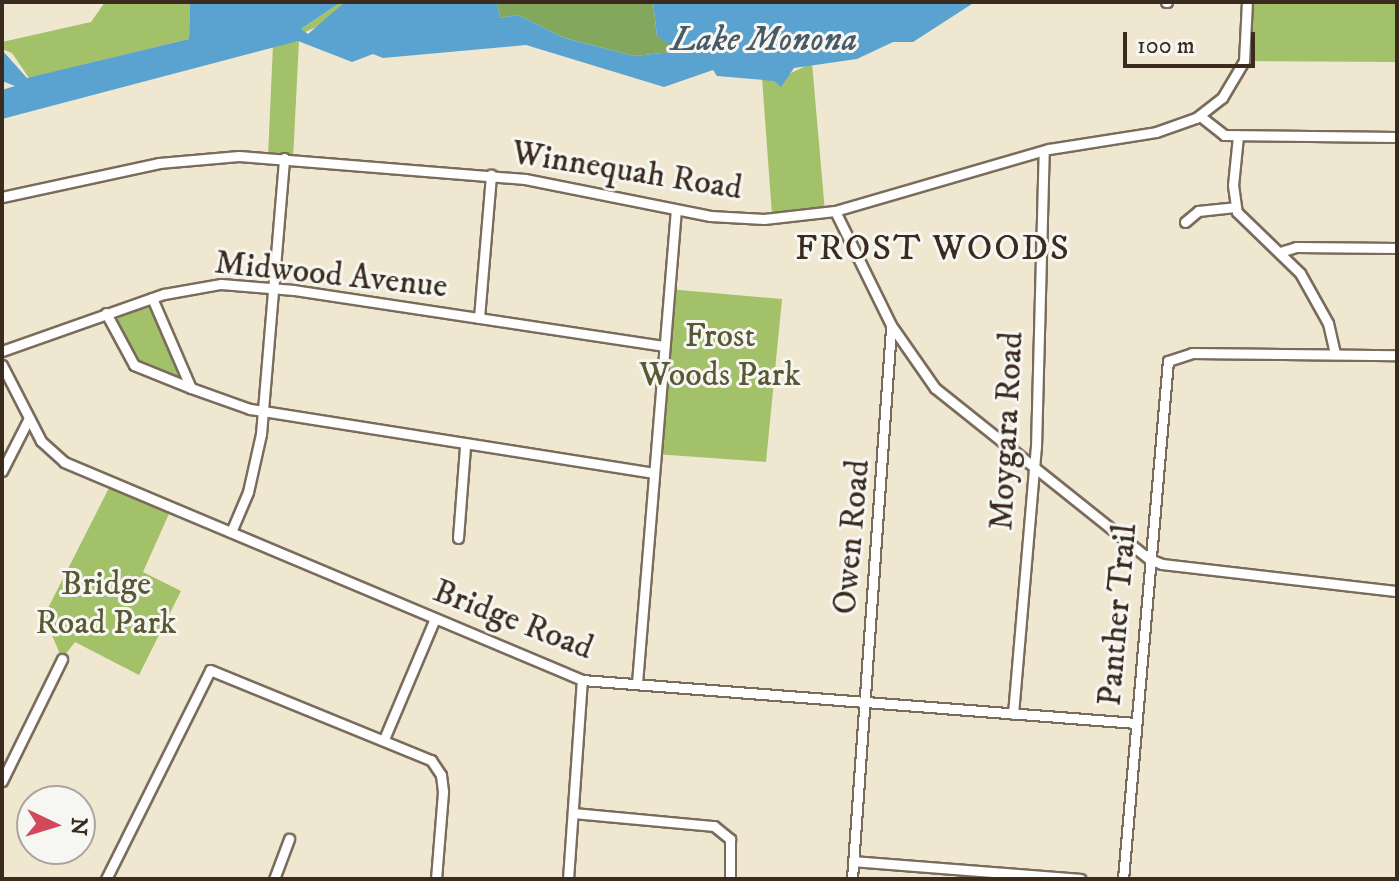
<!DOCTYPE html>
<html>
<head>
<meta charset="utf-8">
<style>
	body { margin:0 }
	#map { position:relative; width:1399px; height:881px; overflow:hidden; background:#f0e7d1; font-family:"IM FELL DW Pica",serif }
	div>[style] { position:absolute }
	.green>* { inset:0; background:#a3c169 }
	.forest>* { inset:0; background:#82a75d }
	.water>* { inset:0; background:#5aa3d1 }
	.roads { filter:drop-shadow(2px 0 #7a6c5d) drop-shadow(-2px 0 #7a6c5d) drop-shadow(0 2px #7a6c5d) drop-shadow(0 -2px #7a6c5d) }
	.minor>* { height:9px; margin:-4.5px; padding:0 4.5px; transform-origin:4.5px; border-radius:4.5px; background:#fff }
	span { translate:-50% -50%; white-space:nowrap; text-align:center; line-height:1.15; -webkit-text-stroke:6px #f6f6f2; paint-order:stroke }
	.street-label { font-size:34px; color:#3b2a1e }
	.park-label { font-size:34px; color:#5a5734 }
	.water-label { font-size:36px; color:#475a66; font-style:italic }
	.neighbourhood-label { font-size:36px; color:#3b2a1e; letter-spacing:2px }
	.frame { position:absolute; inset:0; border:4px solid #3b2a1e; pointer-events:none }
	.north { position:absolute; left:16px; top:785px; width:80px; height:80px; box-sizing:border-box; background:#f6f6f2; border:2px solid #aba49d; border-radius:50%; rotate:94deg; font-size:22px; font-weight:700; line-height:32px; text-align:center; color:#3b2a1e }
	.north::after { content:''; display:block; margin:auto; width:28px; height:36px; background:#d1495b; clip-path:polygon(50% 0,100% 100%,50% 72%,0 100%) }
	.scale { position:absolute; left:1123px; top:32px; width:132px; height:36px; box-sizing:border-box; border:4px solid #3b2a1e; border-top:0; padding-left:10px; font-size:24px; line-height:28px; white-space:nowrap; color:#3b2a1e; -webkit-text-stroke:6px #f6f6f2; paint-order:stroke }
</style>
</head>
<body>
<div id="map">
	<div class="green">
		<div style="clip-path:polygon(105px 2px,190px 2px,189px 39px,29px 78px,12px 53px,2px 49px,2px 42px,91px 22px)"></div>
		<div style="clip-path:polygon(341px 2px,345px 2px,323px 24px,303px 33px,301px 29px)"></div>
		<div style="clip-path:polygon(1247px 2px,1397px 2px,1397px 62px,1244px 61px)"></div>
		<div style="clip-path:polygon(299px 41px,293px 159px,268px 157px,273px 45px)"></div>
		<div style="clip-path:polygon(812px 63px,825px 212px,772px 215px,762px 78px,774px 81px)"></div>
		<div style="clip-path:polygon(668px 289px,782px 299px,766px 462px,655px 454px)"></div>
		<div style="clip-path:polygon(152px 298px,191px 388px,134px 365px,106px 313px)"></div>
		<div style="clip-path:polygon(112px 482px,172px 507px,143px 572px,181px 591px,139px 675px,75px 642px,62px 659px,44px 616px)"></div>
	</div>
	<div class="forest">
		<div style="clip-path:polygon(497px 2px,653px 2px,657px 36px,684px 47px,720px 47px,634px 56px,564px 38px,518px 15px,500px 18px)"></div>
	</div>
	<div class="water">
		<div style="clip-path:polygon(190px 2px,341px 2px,301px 29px,308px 34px,345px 2px,497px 2px,500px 18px,518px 15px,564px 38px,634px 56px,718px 47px,668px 44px,657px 36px,653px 2px,975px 2px,913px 42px,893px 42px,857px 59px,794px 68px,781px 87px,774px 81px,717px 76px,713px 70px,664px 87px,526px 45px,383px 58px,373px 54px,352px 62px,298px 41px,2px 119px,2px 90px,15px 86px,2px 81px,2px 50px,27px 78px,189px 39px)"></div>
	</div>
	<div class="roads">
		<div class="minor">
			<div style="left:1166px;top:2px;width:1px"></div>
			<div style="left:1200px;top:116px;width:31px;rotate:38deg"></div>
			<div style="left:1224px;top:135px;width:173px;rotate:0.7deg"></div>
			<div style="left:1238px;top:136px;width:49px;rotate:95.8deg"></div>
			<div style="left:1233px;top:185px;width:27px;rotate:82deg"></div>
			<div style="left:1237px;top:212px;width:88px;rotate:44.1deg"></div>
			<div style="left:1300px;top:273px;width:57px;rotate:60.8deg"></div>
			<div style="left:1328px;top:323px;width:32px;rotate:77deg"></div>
			<div style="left:2px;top:197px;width:161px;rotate:-12.2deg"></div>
			<div style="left:159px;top:163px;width:80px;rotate:-5deg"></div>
			<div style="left:239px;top:156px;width:287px;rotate:4.6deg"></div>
			<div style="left:525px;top:179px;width:189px;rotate:11.3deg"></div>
			<div style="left:710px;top:216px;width:54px;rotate:3.2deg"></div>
			<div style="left:764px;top:219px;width:71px;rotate:-6.4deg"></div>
			<div style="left:835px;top:211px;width:223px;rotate:-16.2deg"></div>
			<div style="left:1049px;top:149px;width:108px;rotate:-9deg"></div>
			<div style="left:1156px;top:132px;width:42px;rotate:-19.3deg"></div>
			<div style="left:1196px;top:118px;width:33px;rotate:-38deg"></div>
			<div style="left:1222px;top:98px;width:43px;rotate:-59.3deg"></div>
			<div style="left:1244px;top:61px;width:59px;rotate:-87.1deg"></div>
			<div style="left:835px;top:211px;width:127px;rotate:63.8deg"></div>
			<div style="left:891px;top:325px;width:77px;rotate:55.1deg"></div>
			<div style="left:935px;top:388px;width:274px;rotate:38.6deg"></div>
			<div style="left:1149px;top:559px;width:14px;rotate:21deg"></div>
			<div style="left:1162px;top:564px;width:237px;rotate:6.6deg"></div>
			<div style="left:1185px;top:222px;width:17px;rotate:-40deg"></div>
			<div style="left:1198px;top:211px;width:37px;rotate:-6deg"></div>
			<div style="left:1280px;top:252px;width:17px;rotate:-17deg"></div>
			<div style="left:1296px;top:247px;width:101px;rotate:0.6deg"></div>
			<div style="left:152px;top:298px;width:98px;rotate:66.6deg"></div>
			<div style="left:191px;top:388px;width:63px;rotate:19.6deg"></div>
			<div style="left:250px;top:409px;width:408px;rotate:9deg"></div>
			<div style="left:106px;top:313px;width:59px;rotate:61.7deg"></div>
			<div style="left:134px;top:365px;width:61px;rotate:22deg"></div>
			<div style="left:479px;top:318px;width:144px;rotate:-85.2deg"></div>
			<div style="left:2px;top:351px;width:172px;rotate:-19.4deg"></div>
			<div style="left:164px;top:294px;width:58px;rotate:-10deg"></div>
			<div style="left:221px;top:284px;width:73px;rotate:4.7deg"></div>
			<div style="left:294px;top:290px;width:374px;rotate:8.6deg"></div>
			<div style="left:2px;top:365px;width:85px;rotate:62.8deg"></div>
			<div style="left:41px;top:441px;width:31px;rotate:42deg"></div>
			<div style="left:64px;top:462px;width:562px;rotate:22.82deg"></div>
			<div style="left:582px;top:680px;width:556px;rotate:4.44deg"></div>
			<div style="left:2px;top:471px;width:59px;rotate:-63deg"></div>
			<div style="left:231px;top:532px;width:43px;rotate:-67deg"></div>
			<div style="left:248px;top:492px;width:59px;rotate:-77.4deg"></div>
			<div style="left:261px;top:434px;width:277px;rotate:-85.2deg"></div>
			<div style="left:458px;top:538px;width:91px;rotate:-85.6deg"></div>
			<div style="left:637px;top:683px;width:474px;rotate:-85.3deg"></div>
			<div style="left:1013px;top:714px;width:268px;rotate:-85.1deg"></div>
			<div style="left:1036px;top:447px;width:296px;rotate:-88.5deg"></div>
			<div style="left:384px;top:739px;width:131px;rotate:-67.1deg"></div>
			<div style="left:2px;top:781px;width:136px;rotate:-63.8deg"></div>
			<div style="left:573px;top:813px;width:142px;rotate:5.3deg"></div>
			<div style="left:714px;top:826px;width:21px;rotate:39deg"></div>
			<div style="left:730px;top:839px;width:40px;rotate:90deg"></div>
			<div style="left:853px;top:861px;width:228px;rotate:4.5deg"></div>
			<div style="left:106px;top:879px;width:233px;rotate:-63.5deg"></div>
			<div style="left:210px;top:670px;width:239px;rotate:22.2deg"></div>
			<div style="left:431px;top:760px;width:18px;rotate:56deg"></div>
			<div style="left:441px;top:775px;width:17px;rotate:83deg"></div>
			<div style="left:443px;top:792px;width:87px;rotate:94.6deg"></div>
			<div style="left:274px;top:879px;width:43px;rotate:-69.4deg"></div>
			<div style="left:568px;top:879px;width:199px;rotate:-86deg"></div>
			<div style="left:852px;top:879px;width:552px;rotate:-85.95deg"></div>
			<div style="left:1123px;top:879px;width:520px;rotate:-85.04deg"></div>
			<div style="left:1168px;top:361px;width:25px;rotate:-18deg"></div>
			<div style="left:1192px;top:353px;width:205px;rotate:0.6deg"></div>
		</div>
	</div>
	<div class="street-label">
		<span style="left:627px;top:171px;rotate:9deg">Winnequah Road</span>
		<span style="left:331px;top:275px;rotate:6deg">Midwood Avenue</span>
		<span style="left:1007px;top:431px;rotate:-87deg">Moygara Road</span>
		<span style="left:852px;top:537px;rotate:-85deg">Owen Road</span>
		<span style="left:1118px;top:615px;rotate:-85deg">Panther Trail</span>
		<span style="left:513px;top:620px;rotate:21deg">Bridge Road</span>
	</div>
	<div class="park-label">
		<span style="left:720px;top:356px">Frost<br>Woods Park</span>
		<span style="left:106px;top:604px">Bridge<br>Road Park</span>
	</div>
	<div class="water-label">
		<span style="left:764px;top:40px">Lake Monona</span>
	</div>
	<div class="neighbourhood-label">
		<span style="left:933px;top:249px">FROST WOODS</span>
	</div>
	<div class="frame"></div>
	<div class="north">N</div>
	<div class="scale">100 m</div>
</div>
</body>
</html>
